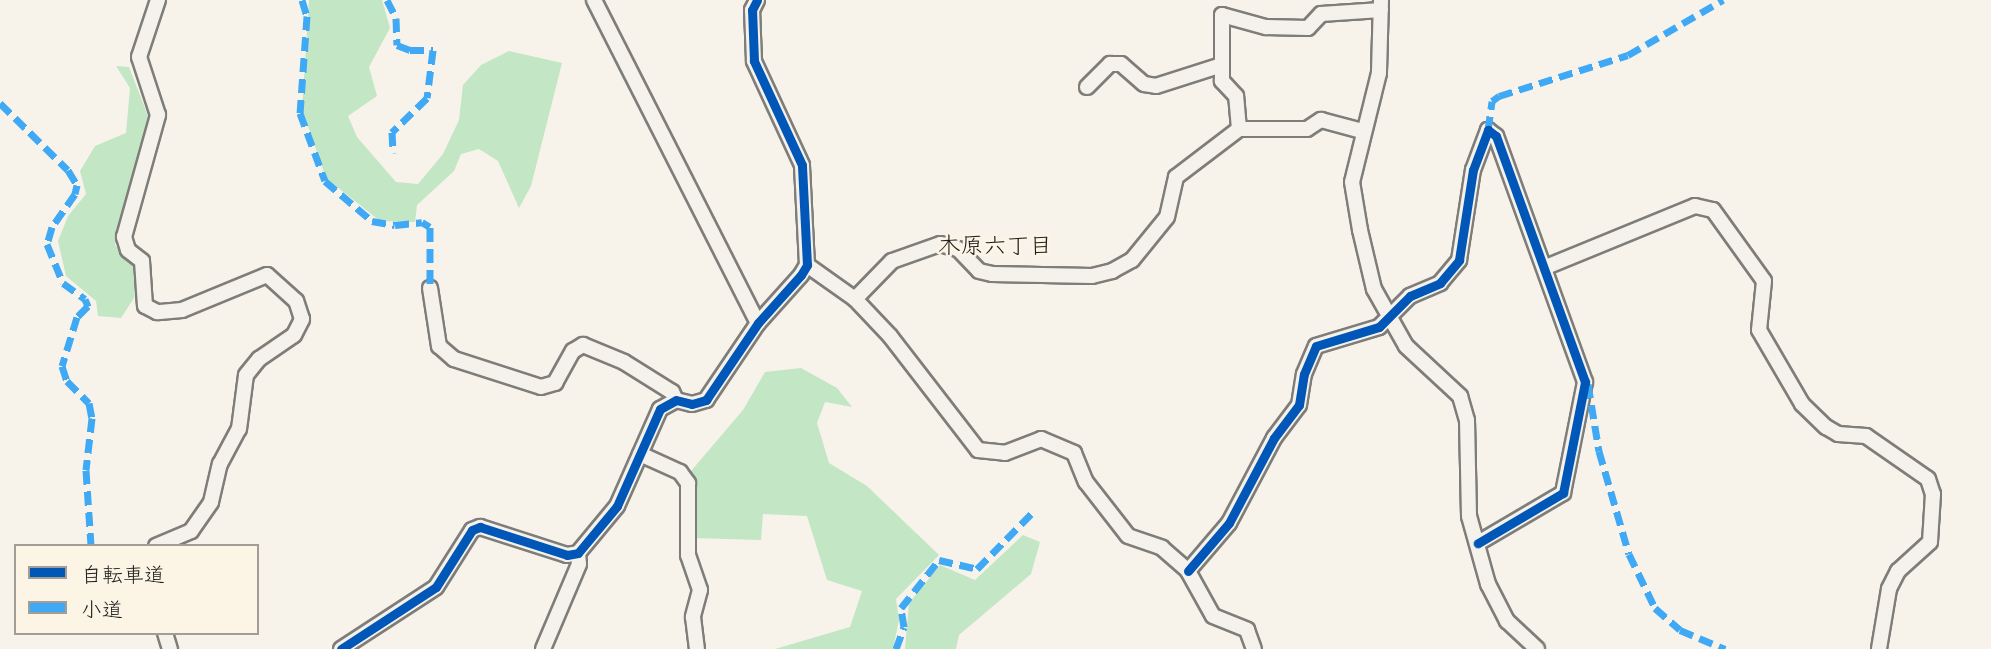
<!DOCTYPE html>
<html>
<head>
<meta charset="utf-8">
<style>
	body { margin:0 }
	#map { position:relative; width:1991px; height:649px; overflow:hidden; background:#f7f3ea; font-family:Delius,"Klee One",sans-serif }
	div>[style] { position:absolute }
	.green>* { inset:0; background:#c3e6c5 }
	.roads { filter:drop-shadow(2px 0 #7f7d79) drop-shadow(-2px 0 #7f7d79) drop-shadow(0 2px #7f7d79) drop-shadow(0 -2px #7f7d79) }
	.minor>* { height:14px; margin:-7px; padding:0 7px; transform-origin:7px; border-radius:7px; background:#f5f2ec }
	.quiet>* { height:7px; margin-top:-3.5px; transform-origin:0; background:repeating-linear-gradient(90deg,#3fa9f5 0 14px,transparent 0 21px) }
	.cycleway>* { height:9px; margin:-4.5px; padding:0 4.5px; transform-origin:4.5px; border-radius:4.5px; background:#0057b8 }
	span { translate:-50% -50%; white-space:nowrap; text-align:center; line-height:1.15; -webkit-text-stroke:5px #fcf5e5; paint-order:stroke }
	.neighbourhood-label { font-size:23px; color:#1c1c1c }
	.legend { position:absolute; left:14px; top:544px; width:245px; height:91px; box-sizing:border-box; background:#fcf5e5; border:2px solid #a29e95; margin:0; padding:9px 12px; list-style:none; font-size:21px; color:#1c1c1c }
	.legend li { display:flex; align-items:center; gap:14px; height:35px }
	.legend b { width:35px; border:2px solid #a29e95 }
</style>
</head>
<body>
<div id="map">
	<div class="green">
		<div style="clip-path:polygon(309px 0,382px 0,390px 28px,369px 67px,377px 96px,348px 116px,357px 137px,396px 182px,418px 184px,443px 154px,459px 120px,463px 85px,481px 65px,509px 51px,562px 63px,531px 186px,519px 208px,498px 161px,479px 149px,461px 154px,454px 171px,417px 205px,415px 222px,380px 221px,326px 178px,302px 109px)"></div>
		<div style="clip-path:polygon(116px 66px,129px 67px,150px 121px,115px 245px,140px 275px,134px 298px,121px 318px,98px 316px,96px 301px,66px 276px,58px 241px,68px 216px,86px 194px,80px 171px,95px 146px,126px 133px,130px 88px)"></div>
		<div style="clip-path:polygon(801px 368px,837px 388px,852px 407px,825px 402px,817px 423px,829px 463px,867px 486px,939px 555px,896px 599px,899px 620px,893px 649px,775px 649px,850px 627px,862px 591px,827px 580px,807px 516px,763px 514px,761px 540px,694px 538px,691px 471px,743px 410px,765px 372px)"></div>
		<div style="clip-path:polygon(1023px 535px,1040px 542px,1031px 574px,959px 635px,956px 649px,905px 649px,909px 603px,940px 565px,975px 580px)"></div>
	</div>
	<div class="roads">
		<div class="minor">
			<div style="left:594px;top:0;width:362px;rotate:63.1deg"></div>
			<div style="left:1381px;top:0;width:73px;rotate:91.6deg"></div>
			<div style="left:1379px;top:73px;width:112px;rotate:103.9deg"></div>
			<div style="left:1352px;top:182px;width:49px;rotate:80.5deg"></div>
			<div style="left:1360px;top:230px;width:61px;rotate:76.7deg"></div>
			<div style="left:1374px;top:289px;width:65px;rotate:60.7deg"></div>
			<div style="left:1406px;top:346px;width:74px;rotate:42.8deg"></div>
			<div style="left:1460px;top:396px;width:25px;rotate:74deg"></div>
			<div style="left:1467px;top:420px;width:96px;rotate:88.8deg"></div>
			<div style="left:1469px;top:516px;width:71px;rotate:74.4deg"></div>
			<div style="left:1488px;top:584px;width:42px;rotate:62.8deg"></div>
			<div style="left:1507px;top:621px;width:41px;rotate:43deg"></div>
			<div style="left:1087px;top:87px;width:33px;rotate:-45deg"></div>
			<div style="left:1110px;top:64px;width:11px"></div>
			<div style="left:1121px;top:64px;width:30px;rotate:41deg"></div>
			<div style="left:1144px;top:84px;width:12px;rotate:9deg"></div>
			<div style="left:1156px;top:86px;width:69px;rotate:-17.7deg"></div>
			<div style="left:1239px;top:129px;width:33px;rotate:-95deg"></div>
			<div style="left:1236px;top:96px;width:21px;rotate:-133deg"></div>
			<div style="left:1222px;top:81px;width:66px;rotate:-90deg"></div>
			<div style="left:1222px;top:15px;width:46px;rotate:15.3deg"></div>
			<div style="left:1266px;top:27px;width:42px;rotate:1.4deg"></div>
			<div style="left:1308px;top:28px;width:19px;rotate:-47deg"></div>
			<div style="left:1321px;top:14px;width:60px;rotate:-3.8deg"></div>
			<div style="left:807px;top:265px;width:59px;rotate:35.3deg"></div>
			<div style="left:855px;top:299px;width:51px;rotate:46.6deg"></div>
			<div style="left:890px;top:336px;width:144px;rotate:52.3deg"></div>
			<div style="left:978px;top:450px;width:27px;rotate:6deg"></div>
			<div style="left:1005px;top:453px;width:39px;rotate:-21deg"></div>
			<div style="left:1041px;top:439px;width:36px;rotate:23deg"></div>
			<div style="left:1074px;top:453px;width:31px;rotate:68deg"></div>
			<div style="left:1086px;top:482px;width:68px;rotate:52.1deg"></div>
			<div style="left:1128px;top:536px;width:36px;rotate:19deg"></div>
			<div style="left:1162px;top:548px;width:35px;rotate:41deg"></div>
			<div style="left:1188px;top:571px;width:51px;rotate:60.9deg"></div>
			<div style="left:1213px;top:616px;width:37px;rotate:22deg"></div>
			<div style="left:1247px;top:630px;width:20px;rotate:70deg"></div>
			<div style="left:1546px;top:267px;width:161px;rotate:-22.3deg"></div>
			<div style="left:1695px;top:206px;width:18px;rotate:13deg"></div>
			<div style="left:1713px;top:210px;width:87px;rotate:54.3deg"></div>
			<div style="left:1764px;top:281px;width:49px;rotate:95.8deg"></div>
			<div style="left:1759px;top:330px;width:86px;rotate:59.8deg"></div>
			<div style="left:1802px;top:404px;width:33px;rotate:44deg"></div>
			<div style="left:1826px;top:427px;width:14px;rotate:30deg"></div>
			<div style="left:1838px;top:434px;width:28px;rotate:4deg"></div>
			<div style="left:1866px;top:436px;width:75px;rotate:34.7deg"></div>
			<div style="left:1928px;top:479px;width:16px;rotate:72deg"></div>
			<div style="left:1933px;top:494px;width:48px;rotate:93.6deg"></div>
			<div style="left:1930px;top:542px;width:43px;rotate:137.8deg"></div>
			<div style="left:1898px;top:571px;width:20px;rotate:117deg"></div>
			<div style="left:1889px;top:589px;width:61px;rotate:99.5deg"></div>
			<div style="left:430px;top:288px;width:59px;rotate:81.2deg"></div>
			<div style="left:439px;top:346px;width:20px;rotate:41deg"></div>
			<div style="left:454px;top:359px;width:91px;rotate:17.8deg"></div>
			<div style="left:541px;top:387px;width:15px;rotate:-16deg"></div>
			<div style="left:555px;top:383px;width:37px;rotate:-61deg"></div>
			<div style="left:573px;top:351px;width:12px;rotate:-31deg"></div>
			<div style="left:583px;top:345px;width:44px;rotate:22.5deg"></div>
			<div style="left:624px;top:362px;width:57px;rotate:32deg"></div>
			<div style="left:672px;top:392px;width:9px;rotate:63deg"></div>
			<div style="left:855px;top:299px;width:53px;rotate:-45.8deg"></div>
			<div style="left:892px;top:261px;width:51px;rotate:-19.5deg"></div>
			<div style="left:940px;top:244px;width:19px;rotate:16deg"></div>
			<div style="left:958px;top:249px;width:30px;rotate:46deg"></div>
			<div style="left:979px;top:271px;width:13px;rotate:13deg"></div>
			<div style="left:992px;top:274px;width:100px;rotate:1.1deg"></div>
			<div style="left:1092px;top:276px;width:21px;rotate:-14deg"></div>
			<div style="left:1112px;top:271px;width:23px;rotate:-29deg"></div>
			<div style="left:1132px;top:260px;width:55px;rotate:-50.9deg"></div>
			<div style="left:1167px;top:217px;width:41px;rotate:-77.3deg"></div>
			<div style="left:1176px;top:177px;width:79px;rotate:-37.3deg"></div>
			<div style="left:1239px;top:129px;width:68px"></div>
			<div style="left:1307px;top:129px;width:17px;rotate:-33deg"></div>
			<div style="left:1321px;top:120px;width:42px;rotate:15deg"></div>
			<div style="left:640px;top:454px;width:44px;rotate:24.2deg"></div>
			<div style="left:680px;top:472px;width:14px;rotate:54deg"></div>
			<div style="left:688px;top:483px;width:72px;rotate:90deg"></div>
			<div style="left:688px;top:555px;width:37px;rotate:71deg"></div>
			<div style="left:700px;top:590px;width:28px;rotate:105deg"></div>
			<div style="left:693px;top:617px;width:32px;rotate:83deg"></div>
			<div style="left:156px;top:546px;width:38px;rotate:-23deg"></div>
			<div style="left:191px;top:531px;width:35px;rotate:-55deg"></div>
			<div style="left:211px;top:502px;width:39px;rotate:-77deg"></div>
			<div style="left:220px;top:464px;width:40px;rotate:-62deg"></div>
			<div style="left:239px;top:429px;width:54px;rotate:-82.6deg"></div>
			<div style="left:246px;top:375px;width:21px;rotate:-51deg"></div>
			<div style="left:259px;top:359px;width:42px;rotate:-34.4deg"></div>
			<div style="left:294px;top:335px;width:18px;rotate:-63deg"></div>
			<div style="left:302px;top:319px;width:19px;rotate:-108deg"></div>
			<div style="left:296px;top:301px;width:39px;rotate:-138deg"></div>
			<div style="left:267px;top:275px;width:92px;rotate:157.6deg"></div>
			<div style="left:182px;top:310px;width:25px;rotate:175deg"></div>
			<div style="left:157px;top:312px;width:13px;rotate:-153deg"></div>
			<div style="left:145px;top:306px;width:45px;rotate:-93.8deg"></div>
			<div style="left:142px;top:261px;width:18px;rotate:-142deg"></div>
			<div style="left:128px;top:250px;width:14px;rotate:-107deg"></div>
			<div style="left:124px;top:237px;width:127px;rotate:-74.4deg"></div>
			<div style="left:158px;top:115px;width:61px;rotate:-108.1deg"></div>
			<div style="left:139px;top:57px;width:60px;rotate:-71.6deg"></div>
			<div style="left:1188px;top:571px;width:63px;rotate:-49.5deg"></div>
			<div style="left:1229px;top:523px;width:96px;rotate:-62.1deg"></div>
			<div style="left:1274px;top:438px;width:41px;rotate:-52.9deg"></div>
			<div style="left:1299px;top:405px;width:31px;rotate:-81deg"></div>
			<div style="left:1304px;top:374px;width:30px;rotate:-67deg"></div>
			<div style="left:1316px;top:346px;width:66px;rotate:-16.8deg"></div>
			<div style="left:1379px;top:327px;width:44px;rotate:-45deg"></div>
			<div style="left:1410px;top:296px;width:33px;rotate:-23deg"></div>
			<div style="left:1440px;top:283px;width:30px;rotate:-50deg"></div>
			<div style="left:1459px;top:260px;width:91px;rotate:-81.2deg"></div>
			<div style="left:1473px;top:170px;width:43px;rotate:-69.4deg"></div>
			<div style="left:1488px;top:130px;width:10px;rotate:37deg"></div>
			<div style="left:1496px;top:136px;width:262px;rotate:70.1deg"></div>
			<div style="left:1585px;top:382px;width:113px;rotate:101.2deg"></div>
			<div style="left:1563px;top:493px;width:99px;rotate:149.5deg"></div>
			<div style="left:165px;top:633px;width:17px;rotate:73deg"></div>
			<div style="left:341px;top:649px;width:113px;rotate:-33.1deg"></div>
			<div style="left:436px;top:587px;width:67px;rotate:-57.7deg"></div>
			<div style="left:472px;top:530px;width:9px;rotate:-21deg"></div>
			<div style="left:480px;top:527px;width:91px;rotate:17.8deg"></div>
			<div style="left:567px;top:555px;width:11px;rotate:-10deg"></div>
			<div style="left:578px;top:553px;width:61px;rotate:-50.3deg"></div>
			<div style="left:617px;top:506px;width:106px;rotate:-66.1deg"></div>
			<div style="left:660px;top:409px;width:18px;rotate:-29deg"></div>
			<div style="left:676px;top:400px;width:16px;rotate:14deg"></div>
			<div style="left:692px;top:404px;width:15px;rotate:-16deg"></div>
			<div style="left:706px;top:400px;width:93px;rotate:-56deg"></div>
			<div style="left:758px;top:323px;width:64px;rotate:-48.1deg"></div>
			<div style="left:801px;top:275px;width:12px;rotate:-59deg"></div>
			<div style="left:807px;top:265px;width:100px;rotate:-92.9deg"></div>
			<div style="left:802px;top:165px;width:115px;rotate:-114.8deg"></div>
			<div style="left:754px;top:61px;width:51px;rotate:-92.2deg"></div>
			<div style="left:752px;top:10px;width:11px;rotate:-63deg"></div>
			<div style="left:543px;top:649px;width:92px;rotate:-67deg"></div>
			<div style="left:579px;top:564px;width:11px;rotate:-95deg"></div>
		</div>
	</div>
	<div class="quiet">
		<div style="left:302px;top:0;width:17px;rotate:73deg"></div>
		<div style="left:307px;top:16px;width:97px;rotate:94.1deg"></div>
		<div style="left:300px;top:113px;width:72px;rotate:69.8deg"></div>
		<div style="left:325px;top:181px;width:62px;rotate:40.4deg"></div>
		<div style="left:372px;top:221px;width:23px;rotate:10deg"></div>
		<div style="left:395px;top:225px;width:27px;rotate:-6deg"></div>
		<div style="left:422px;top:222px;width:9px;rotate:32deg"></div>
		<div style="left:430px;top:227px;width:61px;rotate:90deg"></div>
		<div style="left:387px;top:0;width:20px;rotate:63deg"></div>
		<div style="left:396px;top:18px;width:27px;rotate:88deg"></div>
		<div style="left:397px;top:45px;width:14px;rotate:21deg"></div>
		<div style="left:410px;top:50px;width:23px"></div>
		<div style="left:433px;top:50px;width:48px;rotate:97.1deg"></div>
		<div style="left:427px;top:98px;width:49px;rotate:135.8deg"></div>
		<div style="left:392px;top:132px;width:21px;rotate:87deg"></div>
		<div style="left:0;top:103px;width:95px;rotate:44.6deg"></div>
		<div style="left:68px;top:170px;width:17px;rotate:59deg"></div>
		<div style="left:77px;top:185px;width:9px;rotate:103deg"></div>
		<div style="left:75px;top:194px;width:40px;rotate:124.9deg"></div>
		<div style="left:52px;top:227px;width:18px;rotate:106deg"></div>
		<div style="left:47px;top:244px;width:42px;rotate:67.7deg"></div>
		<div style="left:63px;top:283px;width:27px;rotate:36deg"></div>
		<div style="left:85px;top:299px;width:8px;rotate:67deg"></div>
		<div style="left:88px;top:306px;width:16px;rotate:135deg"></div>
		<div style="left:77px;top:317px;width:51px;rotate:107deg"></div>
		<div style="left:62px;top:366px;width:16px;rotate:72deg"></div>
		<div style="left:67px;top:381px;width:31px;rotate:45deg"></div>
		<div style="left:89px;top:403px;width:15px;rotate:79deg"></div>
		<div style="left:92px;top:418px;width:52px;rotate:96.6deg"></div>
		<div style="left:86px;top:470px;width:76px;rotate:86.2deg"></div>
		<div style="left:1488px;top:130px;width:29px;rotate:-82deg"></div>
		<div style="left:1492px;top:101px;width:9px;rotate:-36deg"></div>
		<div style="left:1499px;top:96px;width:135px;rotate:-17.6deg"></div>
		<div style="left:1628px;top:55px;width:110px;rotate:-30.1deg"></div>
		<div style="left:1588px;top:384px;width:68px;rotate:80.7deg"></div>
		<div style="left:1599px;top:451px;width:107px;rotate:73.8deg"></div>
		<div style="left:1629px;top:554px;width:60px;rotate:64.3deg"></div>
		<div style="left:1655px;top:608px;width:33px;rotate:41deg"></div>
		<div style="left:1680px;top:630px;width:49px;rotate:22.9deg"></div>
		<div style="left:896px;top:649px;width:23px;rotate:-70deg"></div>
		<div style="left:904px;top:627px;width:19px;rotate:-99deg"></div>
		<div style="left:901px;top:608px;width:61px;rotate:-51.6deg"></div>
		<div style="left:939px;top:560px;width:39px;rotate:13deg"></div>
		<div style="left:977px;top:569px;width:81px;rotate:-45.5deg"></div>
	</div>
	<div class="cycleway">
		<div style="left:1188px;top:571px;width:63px;rotate:-49.5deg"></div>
		<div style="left:1229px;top:523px;width:96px;rotate:-62.1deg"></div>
		<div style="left:1274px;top:438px;width:41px;rotate:-52.9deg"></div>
		<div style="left:1299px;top:405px;width:31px;rotate:-81deg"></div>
		<div style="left:1304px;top:374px;width:30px;rotate:-67deg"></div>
		<div style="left:1316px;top:346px;width:66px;rotate:-16.8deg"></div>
		<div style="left:1379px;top:327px;width:44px;rotate:-45deg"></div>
		<div style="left:1410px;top:296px;width:33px;rotate:-23deg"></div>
		<div style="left:1440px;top:283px;width:30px;rotate:-50deg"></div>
		<div style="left:1459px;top:260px;width:91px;rotate:-81.2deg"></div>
		<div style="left:1473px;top:170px;width:43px;rotate:-69.4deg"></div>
		<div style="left:1488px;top:130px;width:10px;rotate:37deg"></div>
		<div style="left:1496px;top:136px;width:262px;rotate:70.1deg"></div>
		<div style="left:1585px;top:382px;width:113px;rotate:101.2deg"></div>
		<div style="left:1563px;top:493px;width:99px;rotate:149.5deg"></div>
		<div style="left:341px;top:649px;width:113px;rotate:-33.1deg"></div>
		<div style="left:436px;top:587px;width:67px;rotate:-57.7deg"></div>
		<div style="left:472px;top:530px;width:9px;rotate:-21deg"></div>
		<div style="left:480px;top:527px;width:91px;rotate:17.8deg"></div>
		<div style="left:567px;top:555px;width:11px;rotate:-10deg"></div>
		<div style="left:578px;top:553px;width:61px;rotate:-50.3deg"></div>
		<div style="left:617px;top:506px;width:106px;rotate:-66.1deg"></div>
		<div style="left:660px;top:409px;width:18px;rotate:-29deg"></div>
		<div style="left:676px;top:400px;width:16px;rotate:14deg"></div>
		<div style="left:692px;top:404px;width:15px;rotate:-16deg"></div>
		<div style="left:706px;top:400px;width:93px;rotate:-56deg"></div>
		<div style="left:758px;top:323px;width:64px;rotate:-48.1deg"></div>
		<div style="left:801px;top:275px;width:12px;rotate:-59deg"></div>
		<div style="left:807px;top:265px;width:100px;rotate:-92.9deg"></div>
		<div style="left:802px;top:165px;width:115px;rotate:-114.8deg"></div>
		<div style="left:754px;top:61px;width:51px;rotate:-92.2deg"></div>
		<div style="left:752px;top:10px;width:11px;rotate:-63deg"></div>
	</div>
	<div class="neighbourhood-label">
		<span style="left:995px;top:245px">木原六丁目</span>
	</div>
	<ul class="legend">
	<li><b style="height:9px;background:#0057b8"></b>自転車道</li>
	<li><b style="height:9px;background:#3fa9f5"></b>小道</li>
	</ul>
</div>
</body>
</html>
